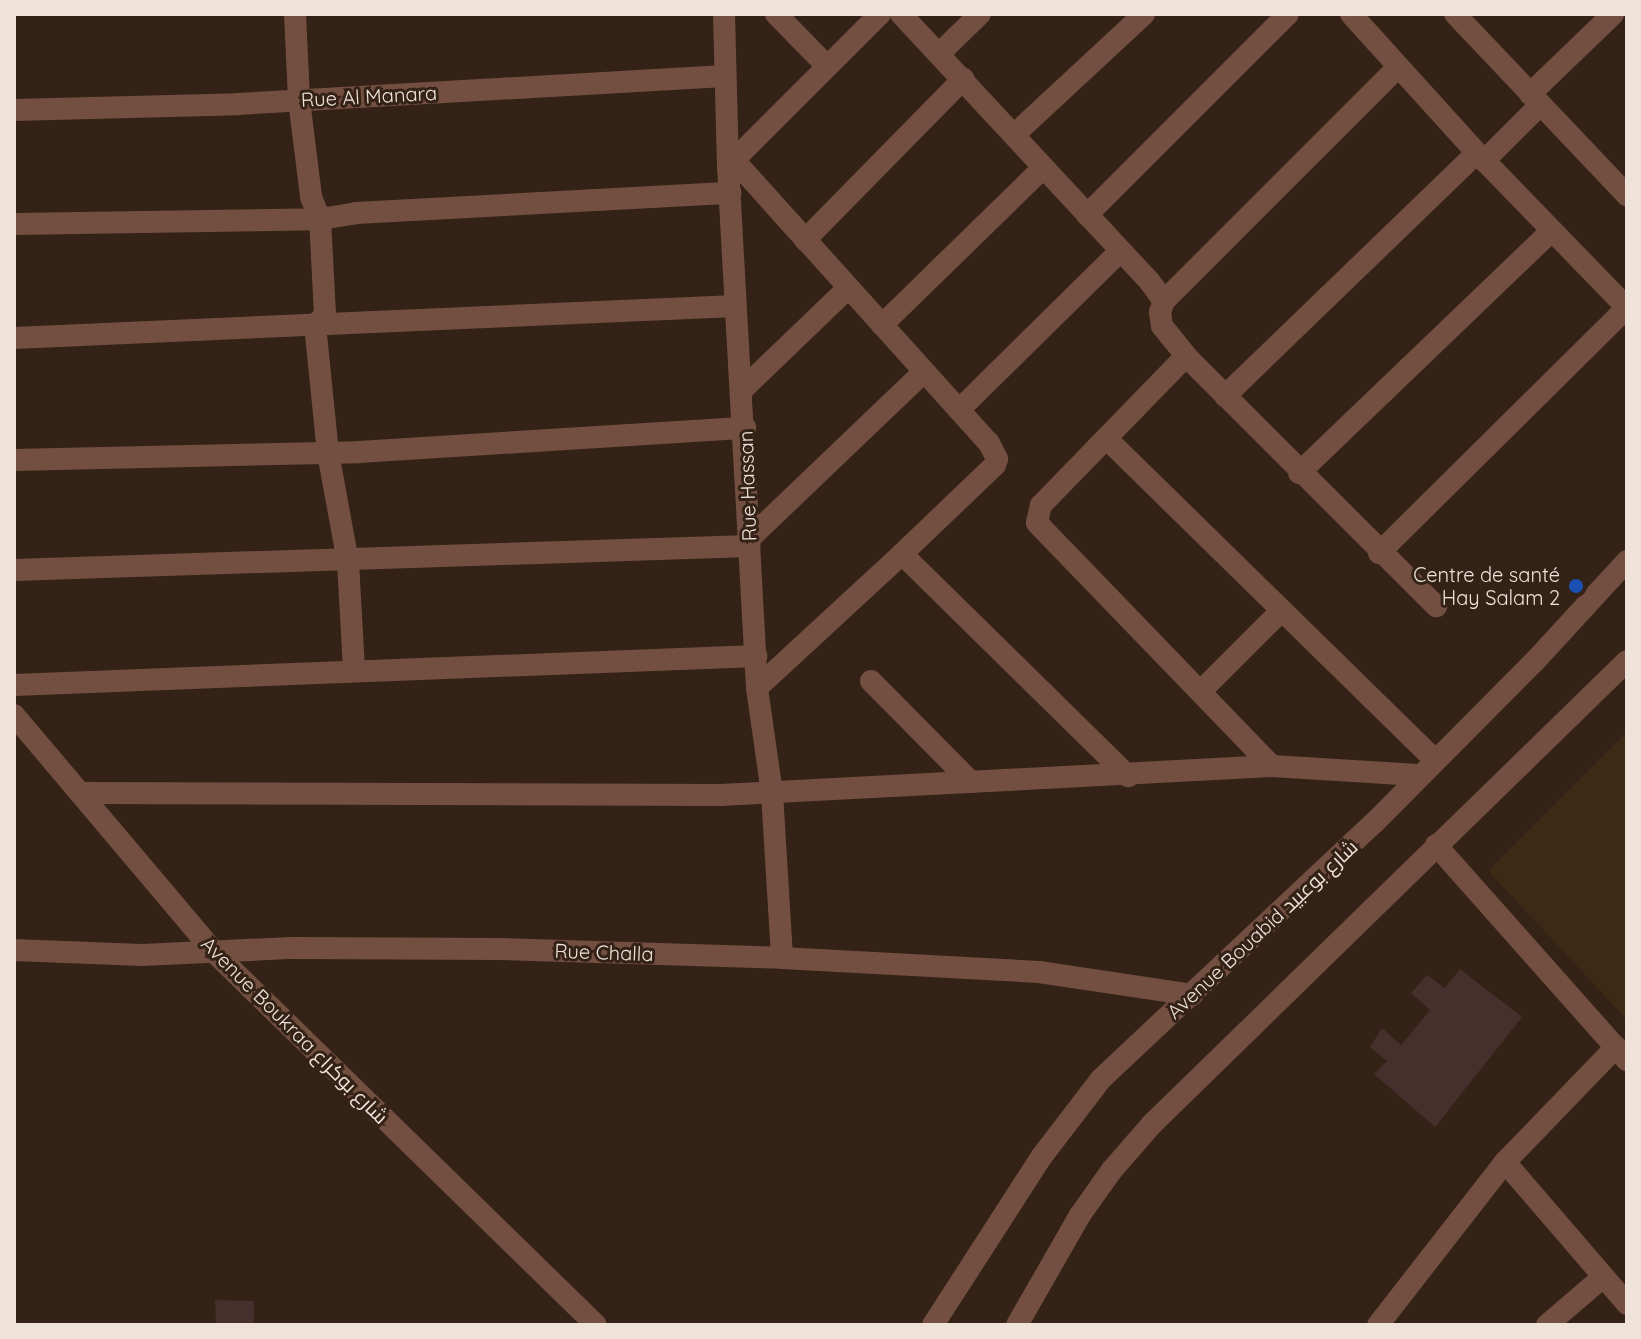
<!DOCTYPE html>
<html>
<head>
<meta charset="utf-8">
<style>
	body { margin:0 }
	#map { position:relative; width:1641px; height:1339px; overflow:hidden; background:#332215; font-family:Quicksand,Cairo,sans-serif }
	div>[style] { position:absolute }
	.built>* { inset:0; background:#3e2816 }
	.building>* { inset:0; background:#472f2d }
	.minor>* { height:22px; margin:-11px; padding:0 11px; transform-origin:11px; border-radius:11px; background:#734f42 }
	.tertiary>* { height:22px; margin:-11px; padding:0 11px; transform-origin:11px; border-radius:11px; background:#734f42 }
	.dots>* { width:22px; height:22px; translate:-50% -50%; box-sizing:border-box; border:4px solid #332215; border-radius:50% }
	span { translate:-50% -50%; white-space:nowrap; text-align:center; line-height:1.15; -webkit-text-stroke:6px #332215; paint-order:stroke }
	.street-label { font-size:20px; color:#eee2d9 }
	.poi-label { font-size:20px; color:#eee2d9 }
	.right { translate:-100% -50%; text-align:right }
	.frame { position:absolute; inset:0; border:16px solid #eee2d9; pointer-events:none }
</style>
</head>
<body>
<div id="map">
	<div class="built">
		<div style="clip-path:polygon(1627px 732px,1627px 1020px,1488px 871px)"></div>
	</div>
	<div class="building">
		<div style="clip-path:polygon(1460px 969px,1522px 1017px,1435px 1127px,1374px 1074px,1387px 1061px,1370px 1047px,1382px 1028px,1401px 1045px,1430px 1010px,1411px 993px,1427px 975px,1445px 988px)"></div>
		<div style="clip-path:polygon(215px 1300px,254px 1301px,254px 1325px,216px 1325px)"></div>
	</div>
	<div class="minor">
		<div style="left:295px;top:14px;width:86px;rotate:87.3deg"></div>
		<div style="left:299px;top:100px;width:98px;rotate:82.9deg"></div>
		<div style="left:311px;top:197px;width:24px;rotate:68deg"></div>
		<div style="left:320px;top:219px;width:96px;rotate:87deg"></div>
		<div style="left:325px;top:315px;width:14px;rotate:135deg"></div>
		<div style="left:315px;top:325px;width:129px;rotate:84.2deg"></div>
		<div style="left:328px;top:453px;width:111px;rotate:79.6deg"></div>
		<div style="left:348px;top:562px;width:107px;rotate:86.8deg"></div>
		<div style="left:724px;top:14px;width:152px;rotate:88.5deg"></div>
		<div style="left:728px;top:166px;width:523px;rotate:86.82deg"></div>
		<div style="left:757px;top:688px;width:106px;rotate:81.9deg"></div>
		<div style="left:772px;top:793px;width:165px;rotate:86.5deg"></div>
		<div style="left:776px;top:14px;width:71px;rotate:45.6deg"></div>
		<div style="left:901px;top:14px;width:366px;rotate:47.1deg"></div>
		<div style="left:1150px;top:282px;width:24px;rotate:54deg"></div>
		<div style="left:1164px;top:301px;width:12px;rotate:110deg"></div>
		<div style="left:1160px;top:312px;width:14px;rotate:82deg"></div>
		<div style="left:1162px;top:326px;width:38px;rotate:51deg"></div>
		<div style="left:1186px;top:356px;width:354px;rotate:45deg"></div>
		<div style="left:1351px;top:14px;width:188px;rotate:47.8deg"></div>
		<div style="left:1477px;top:153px;width:216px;rotate:45.9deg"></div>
		<div style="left:1455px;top:14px;width:250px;rotate:46.5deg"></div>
		<div style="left:939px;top:54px;width:57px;rotate:-44.3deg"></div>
		<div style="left:1530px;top:94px;width:115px;rotate:-43.9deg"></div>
		<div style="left:14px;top:110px;width:224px;rotate:-1.5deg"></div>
		<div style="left:238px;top:104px;width:487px;rotate:-3.3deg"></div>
		<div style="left:1015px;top:134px;width:176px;rotate:-42.9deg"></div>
		<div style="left:733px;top:159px;width:382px;rotate:48deg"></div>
		<div style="left:989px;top:443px;width:18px;rotate:63deg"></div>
		<div style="left:997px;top:459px;width:6px;rotate:108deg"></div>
		<div style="left:995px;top:465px;width:129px;rotate:136.3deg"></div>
		<div style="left:902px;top:554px;width:197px;rotate:137.3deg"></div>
		<div style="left:1484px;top:161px;width:79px;rotate:-45deg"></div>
		<div style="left:728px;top:166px;width:215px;rotate:-45deg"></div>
		<div style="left:1087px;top:215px;width:284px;rotate:-45deg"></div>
		<div style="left:14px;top:224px;width:306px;rotate:-0.9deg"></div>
		<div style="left:320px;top:219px;width:36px;rotate:-9deg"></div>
		<div style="left:356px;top:213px;width:375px;rotate:-3.1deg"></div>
		<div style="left:805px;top:240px;width:226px;rotate:-45.5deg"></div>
		<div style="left:1164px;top:301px;width:331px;rotate:-45deg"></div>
		<div style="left:882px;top:325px;width:225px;rotate:-44.3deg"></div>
		<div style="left:14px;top:338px;width:722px;rotate:-2.54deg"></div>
		<div style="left:1186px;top:356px;width:208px;rotate:134.2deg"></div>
		<div style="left:1041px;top:505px;width:18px;rotate:103deg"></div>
		<div style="left:1037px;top:523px;width:338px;rotate:46deg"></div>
		<div style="left:742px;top:390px;width:147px;rotate:-43.9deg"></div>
		<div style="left:1225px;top:396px;width:350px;rotate:-44deg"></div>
		<div style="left:959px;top:410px;width:226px;rotate:-44.6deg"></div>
		<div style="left:1107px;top:439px;width:459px;rotate:44.4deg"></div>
		<div style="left:14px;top:460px;width:345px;rotate:-1.3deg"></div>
		<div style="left:359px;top:452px;width:387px;rotate:-3.6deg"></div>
		<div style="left:1299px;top:473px;width:349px;rotate:-43.8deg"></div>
		<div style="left:749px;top:539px;width:242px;rotate:-43.7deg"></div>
		<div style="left:1379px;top:553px;width:349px;rotate:-44.7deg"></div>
		<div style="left:902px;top:554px;width:317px;rotate:44.5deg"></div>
		<div style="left:14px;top:570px;width:736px;rotate:-1.87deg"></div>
		<div style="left:871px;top:681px;width:142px;rotate:45.3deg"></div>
		<div style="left:14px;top:685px;width:743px;rotate:-2.24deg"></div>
		<div style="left:1201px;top:691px;width:113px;rotate:-45deg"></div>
		<div style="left:14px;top:715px;width:312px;rotate:49.8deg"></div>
		<div style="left:215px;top:953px;width:532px;rotate:44.32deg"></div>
		<div style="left:80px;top:793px;width:641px;rotate:0.18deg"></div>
		<div style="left:721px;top:795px;width:552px;rotate:-3.01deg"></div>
		<div style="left:1272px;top:766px;width:146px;rotate:3.5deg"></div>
		<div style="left:1436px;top:845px;width:288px;rotate:48.4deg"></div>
		<div style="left:14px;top:950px;width:128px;rotate:2.2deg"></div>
		<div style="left:142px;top:955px;width:151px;rotate:-2.7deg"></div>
		<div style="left:293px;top:948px;width:208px;rotate:0.3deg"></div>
		<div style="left:501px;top:949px;width:281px;rotate:1.8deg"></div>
		<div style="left:782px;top:958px;width:257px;rotate:3.1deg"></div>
		<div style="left:1039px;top:972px;width:155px;rotate:8.5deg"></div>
		<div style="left:1505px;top:1162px;width:187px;rotate:49.3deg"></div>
		<div style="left:1378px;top:1325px;width:207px;rotate:-52.1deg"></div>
		<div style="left:1505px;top:1162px;width:160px;rotate:-46deg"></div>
		<div style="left:1547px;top:1325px;width:74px;rotate:-40.6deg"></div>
	</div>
	<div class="tertiary">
		<div style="left:933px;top:1325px;width:201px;rotate:-57.2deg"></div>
		<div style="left:1042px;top:1156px;width:97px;rotate:-52.5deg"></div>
		<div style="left:1101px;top:1079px;width:374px;rotate:-43.2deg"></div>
		<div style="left:1374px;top:823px;width:228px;rotate:-45.2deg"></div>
		<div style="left:1535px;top:661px;width:136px;rotate:-47.4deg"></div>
		<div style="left:1017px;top:1325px;width:127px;rotate:-60.2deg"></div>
		<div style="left:1080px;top:1215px;width:55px;rotate:-54.6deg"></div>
		<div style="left:1112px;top:1170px;width:61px;rotate:-49deg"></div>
		<div style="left:1152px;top:1124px;width:663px;rotate:-44.27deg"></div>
	</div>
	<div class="dots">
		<div style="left:1576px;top:586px;background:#1a4fb4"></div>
	</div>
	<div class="street-label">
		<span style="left:369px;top:96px;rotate:-3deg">Rue Al Manara</span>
		<span style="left:747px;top:486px;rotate:-92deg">Rue Hassan</span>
		<span style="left:1262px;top:929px;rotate:-43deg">Avenue Bouabid شارع بوعبيد</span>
		<span style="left:604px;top:952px;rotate:2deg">Rue Challa</span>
		<span style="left:295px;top:1030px;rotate:45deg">Avenue Boukraa شارع بوكراع</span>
	</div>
	<div class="poi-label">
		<span class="right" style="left:1560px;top:586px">Centre de santé<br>Hay Salam 2</span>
	</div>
	<div class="frame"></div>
</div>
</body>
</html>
